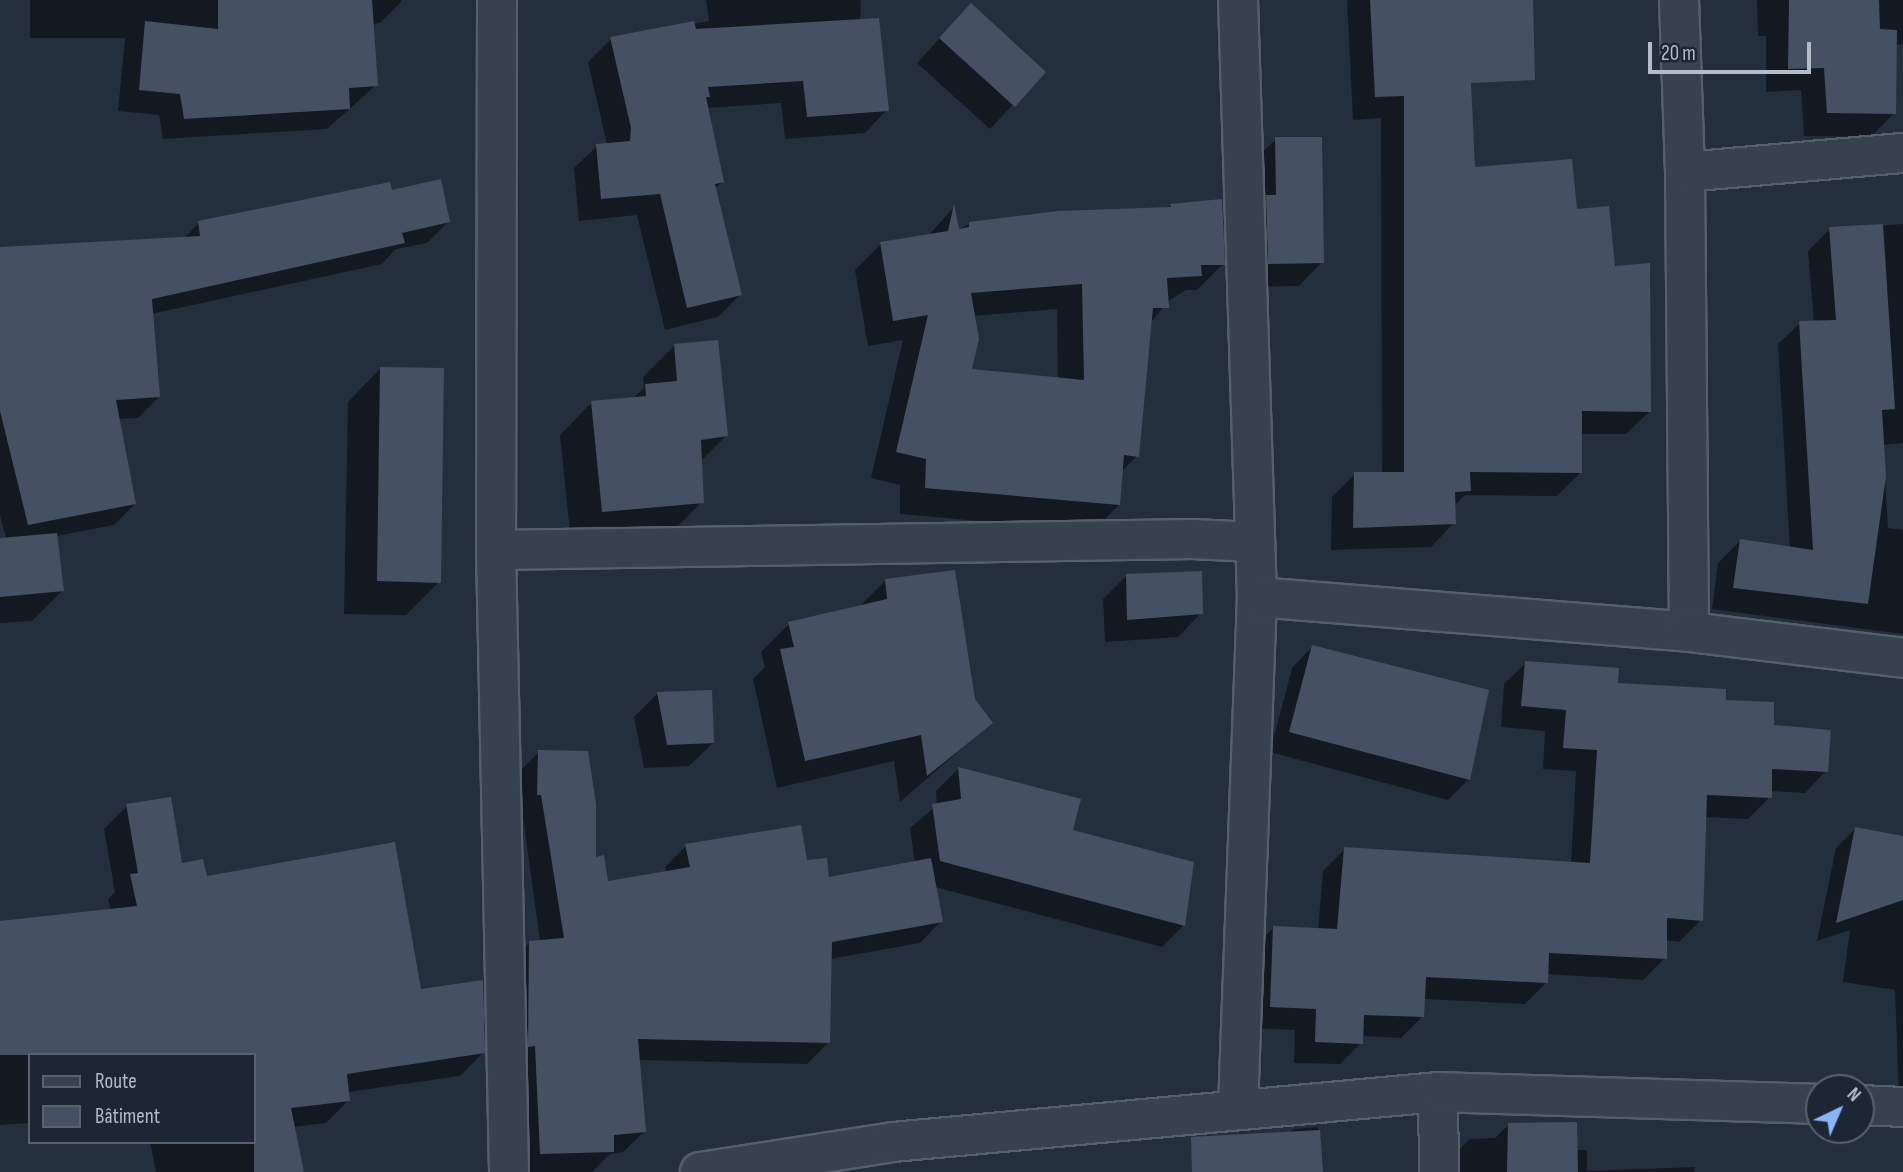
<!DOCTYPE html>
<html>
<head>
<meta charset="utf-8">
<style>
	body { margin:0 }
	#map { position:relative; width:1903px; height:1172px; overflow:hidden; background:#242f3e; font-family:"Sofia Sans Condensed",sans-serif }
	div>[style] { position:absolute }
	.shadow>* { inset:0; background:#0007 }
	.building>* { inset:0; background:#455162 }
	.roads { filter:drop-shadow(2px 0 #565f6c) drop-shadow(-2px 0 #565f6c) drop-shadow(0 2px #565f6c) drop-shadow(0 -2px #565f6c) }
	.street>* { height:38px; margin:-19px; padding:0 19px; transform-origin:19px; border-radius:19px; background:#38414e }
	span { translate:-50% -50%; white-space:nowrap; text-align:center; line-height:1.15; -webkit-text-stroke:6px #1d2633; paint-order:stroke }
	.legend { position:absolute; left:28px; top:1053px; width:228px; height:91px; box-sizing:border-box; background:#1d2633; border:2px solid #59626f; margin:0; padding:9px 12px; list-style:none; font-size:21px; color:#b4bcc9 }
	.legend li { display:flex; align-items:center; gap:14px; height:35px }
	.legend b { width:35px; border:2px solid #59626f }
	.north { position:absolute; left:1805px; top:1074px; width:70px; height:70px; box-sizing:border-box; background:#1d2633; border:2px solid #59626f; border-radius:50%; rotate:44deg; font-size:19px; font-weight:700; line-height:28px; text-align:center; color:#b4bcc9 }
	.north::after { content:''; display:block; margin:auto; width:24px; height:32px; background:#8ab4f8; clip-path:polygon(50% 0,100% 100%,50% 72%,0 100%) }
	.scale { position:absolute; left:1648px; top:42px; width:163px; height:32px; box-sizing:border-box; border:4px solid #b4bcc9; border-top:0; padding-left:9px; font-size:21px; line-height:24px; white-space:nowrap; color:#b4bcc9; -webkit-text-stroke:5px #1d2633; paint-order:stroke }
</style>
</head>
<body>
<div id="map">
	<div class="shadow">
		<div style="clip-path:polygon(30px 0,401px 0,401px 2px,380px 23px,372px 24px,376px 85px,327px 129px,163px 139px,159px 115px,118px 111px,125px 38px,30px 38px)"></div>
		<div style="clip-path:polygon(706px 0,861px 0,860px 21px,887px 110px,865px 133px,785px 139px,781px 103px,706px 108px,722px 182px,714px 189px,740px 295px,718px 317px,665px 330px,637px 215px,579px 221px,574px 168px,597px 146px,607px 145px,588px 62px,611px 39px,709px 21px)"></div>
		<div style="clip-path:polygon(1347px 0,1462px 0,1473px 169px,1575px 210px,1614px 267px,1650px 411px,1626px 434px,1580px 434px,1580px 473px,1557px 496px,1465px 495px,1454px 506px,1454px 523px,1431px 547px,1331px 550px,1332px 497px,1355px 474px,1382px 474px,1381px 118px,1353px 120px)"></div>
		<div style="clip-path:polygon(1757px 0,1903px 0,1903px 44px,1895px 45px,1894px 113px,1871px 137px,1804px 136px,1801px 90px,1766px 92px,1766px 36px,1758px 36px)"></div>
		<div style="clip-path:polygon(948px 29px,1043px 72px,990px 129px,917px 63px)"></div>
		<div style="clip-path:polygon(1276px 139px,1322px 262px,1299px 286px,1246px 287px,1252px 162px)"></div>
		<div style="clip-path:polygon(391px 192px,448px 222px,427px 243px,396px 249px,382px 264px,151px 314px,159px 397px,138px 418px,118px 419px,135px 504px,114px 525px,56px 536px,62px 591px,32px 621px,0 623px,0 538px,6px 538px,0 515px,0 249px,184px 238px,199px 223px)"></div>
		<div style="clip-path:polygon(evenodd,1171px 205px,1223px 264px,1197px 290px,1186px 290px,1167px 302px,1150px 324px,1137px 456px,1121px 472px,1119px 505px,1093px 531px,900px 514px,900px 485px,871px 478px,903px 340px,868px 346px,855px 270px,881px 244px,928px 236px,953px 208px,957px 231px,969px 224px,1167px 209px,1171px 205px,1057px 309px,1058px 379px,970px 371px,973px 316px,1057px 309px)"></div>
		<div style="clip-path:polygon(1903px 224px,1903px 443px,1883px 445px,1888px 528px,1903px 530px,1903px 634px,1712px 609px,1718px 563px,1740px 541px,1790px 549px,1778px 344px,1800px 323px,1814px 322px,1808px 251px,1830px 229px)"></div>
		<div style="clip-path:polygon(674px 346px,726px 436px,700px 462px,702px 502px,670px 534px,571px 543px,560px 435px,591px 403px,632px 399px,644px 388px,643px 377px)"></div>
		<div style="clip-path:polygon(381px 368px,439px 582px,406px 615px,344px 614px,348px 402px)"></div>
		<div style="clip-path:polygon(1126px 576px,1201px 613px,1178px 637px,1105px 642px,1103px 599px)"></div>
		<div style="clip-path:polygon(885px 581px,991px 723px,900px 802px,894px 761px,777px 788px,753px 679px,765px 667px,761px 652px,789px 624px,858px 608px)"></div>
		<div style="clip-path:polygon(1312px 647px,1469px 779px,1448px 800px,1270px 752px,1292px 668px)"></div>
		<div style="clip-path:polygon(1526px 663px,1616px 685px,1724px 701px,1772px 727px,1826px 771px,1805px 793px,1770px 791px,1770px 797px,1748px 819px,1704px 817px,1701px 920px,1679px 942px,1665px 940px,1665px 958px,1643px 980px,1546px 974px,1546px 983px,1525px 1004px,1423px 999px,1422px 1017px,1401px 1038px,1362px 1036px,1361px 1043px,1340px 1064px,1294px 1063px,1295px 1030px,1249px 1028px,1252px 950px,1273px 928px,1318px 930px,1323px 871px,1345px 849px,1571px 864px,1576px 771px,1543px 769px,1545px 731px,1501px 727px,1504px 684px)"></div>
		<div style="clip-path:polygon(657px 694px,713px 743px,689px 766px,644px 768px,634px 717px)"></div>
		<div style="clip-path:polygon(539px 752px,606px 883px,666px 873px,665px 867px,686px 846px,805px 862px,828px 879px,915px 863px,910px 828px,937px 805px,936px 791px,958px 769px,1071px 831px,1184px 925px,1162px 947px,935px 887px,941px 921px,920px 943px,830px 959px,829px 1042px,807px 1064px,638px 1060px,645px 1131px,623px 1152px,610px 1154px,592px 1172px,519px 1172px,508px 964px,530px 942px,540px 941px,517px 774px)"></div>
		<div style="clip-path:polygon(127px 806px,180px 865px,419px 991px,483px 1053px,460px 1076px,348px 1092px,349px 1100px,326px 1123px,293px 1127px,302px 1172px,156px 1172px,150px 1142px,254px 1142px,254px 1055px,30px 1055px,30px 1123px,0 1125px,0 923px,111px 910px,108px 899px,115px 892px,104px 829px)"></div>
		<div style="clip-path:polygon(1855px 829px,1903px 838px,1903px 1098px,1899px 1098px,1895px 990px,1843px 982px,1850px 930px,1817px 941px,1836px 848px)"></div>
		<div style="clip-path:polygon(1509px 1124px,1576px 1150px,1587px 1150px,1587px 1171px,1695px 1167px,1694px 1172px,1447px 1172px,1447px 1162px,1470px 1139px,1495px 1138px)"></div>
		<div style="clip-path:polygon(1318px 1127px,1321px 1172px,1266px 1172px,1271px 1151px,1293px 1129px)"></div>
	</div>
	<div class="building">
		<div style="clip-path:polygon(218px 0,372px 0,378px 86px,349px 88px,350px 109px,184px 119px,180px 94px,139px 90px,145px 21px,218px 29px)"></div>
		<div style="clip-path:polygon(1370px 0,1533px 0,1535px 80px,1471px 83px,1475px 167px,1572px 159px,1577px 209px,1609px 206px,1615px 266px,1650px 263px,1651px 412px,1582px 411px,1582px 473px,1470px 472px,1471px 491px,1455px 492px,1456px 524px,1353px 528px,1354px 472px,1404px 472px,1404px 96px,1375px 97px)"></div>
		<div style="clip-path:polygon(1789px 0,1879px 0,1880px 29px,1897px 30px,1896px 114px,1827px 113px,1824px 68px,1788px 69px)"></div>
		<div style="clip-path:polygon(971px 3px,1046px 72px,1015px 107px,939px 38px)"></div>
		<div style="clip-path:polygon(879px 18px,889px 111px,807px 117px,803px 81px,708px 87px,710px 97px,706px 97px,724px 182px,715px 184px,742px 295px,687px 308px,660px 194px,601px 199px,596px 144px,630px 141px,631px 128px,610px 37px,694px 21px,696px 29px)"></div>
		<div style="clip-path:polygon(1275px 137px,1322px 137px,1324px 263px,1268px 264px,1266px 195px,1276px 195px)"></div>
		<div style="clip-path:polygon(441px 179px,450px 222px,402px 233px,405px 243px,152px 299px,160px 397px,116px 400px,136px 504px,28px 525px,0 411px,0 247px,200px 236px,198px 221px,390px 182px,392px 190px)"></div>
		<div style="clip-path:polygon(evenodd,1222px 199px,1225px 265px,1201px 265px,1202px 276px,1167px 278px,1169px 308px,1153px 308px,1139px 457px,1124px 455px,1120px 505px,925px 488px,926px 459px,896px 452px,928px 315px,893px 321px,880px 242px,948px 231px,954px 204px,959px 229px,969px 227px,969px 222px,1058px 211px,1171px 207px,1170px 204px,1222px 199px,1082px 284px,1084px 380px,972px 369px,979px 339px,971px 293px,1082px 284px)"></div>
		<div style="clip-path:polygon(1883px 224px,1895px 409px,1882px 410px,1886px 476px,1868px 604px,1733px 588px,1740px 539px,1813px 550px,1799px 321px,1836px 320px,1829px 227px)"></div>
		<div style="clip-path:polygon(718px 340px,728px 436px,701px 440px,704px 503px,602px 512px,591px 401px,646px 396px,645px 384px,677px 381px,674px 344px)"></div>
		<div style="clip-path:polygon(380px 367px,444px 368px,441px 583px,377px 581px)"></div>
		<div style="clip-path:polygon(57px 533px,64px 591px,0 597px,0 538px)"></div>
		<div style="clip-path:polygon(955px 570px,975px 699px,993px 723px,927px 776px,921px 735px,805px 761px,780px 649px,794px 647px,788px 622px,887px 599px,885px 579px)"></div>
		<div style="clip-path:polygon(1202px 571px,1203px 614px,1127px 620px,1126px 574px)"></div>
		<div style="clip-path:polygon(1312px 645px,1489px 690px,1470px 780px,1289px 732px)"></div>
		<div style="clip-path:polygon(1525px 661px,1619px 668px,1618px 683px,1726px 689px,1726px 700px,1774px 702px,1774px 725px,1831px 730px,1828px 772px,1772px 769px,1772px 798px,1707px 795px,1703px 921px,1667px 918px,1667px 959px,1549px 953px,1548px 983px,1426px 977px,1424px 1017px,1364px 1015px,1363px 1044px,1315px 1042px,1316px 1009px,1270px 1007px,1273px 926px,1337px 929px,1344px 847px,1590px 863px,1597px 750px,1563px 748px,1566px 710px,1521px 706px)"></div>
		<div style="clip-path:polygon(712px 690px,714px 743px,667px 745px,657px 692px)"></div>
		<div style="clip-path:polygon(538px 750px,588px 751px,596px 804px,596px 857px,604px 855px,608px 881px,690px 867px,685px 844px,801px 825px,807px 860px,827px 858px,829px 877px,931px 858px,943px 922px,832px 942px,830px 1043px,638px 1039px,646px 1132px,614px 1135px,614px 1152px,540px 1154px,535px 1046px,528px 1047px,529px 941px,564px 938px,541px 795px,537px 795px)"></div>
		<div style="clip-path:polygon(958px 767px,1081px 799px,1073px 830px,1194px 862px,1185px 926px,940px 861px,932px 804px,961px 799px)"></div>
		<div style="clip-path:polygon(171px 797px,182px 863px,203px 859px,207px 876px,395px 842px,421px 989px,483px 980px,485px 1053px,347px 1074px,350px 1101px,291px 1108px,304px 1172px,254px 1172px,254px 1055px,0 1055px,0 921px,137px 906px,130px 874px,138px 873px,126px 804px)"></div>
		<div style="clip-path:polygon(1855px 827px,1903px 836px,1903px 900px,1836px 923px)"></div>
		<div style="clip-path:polygon(1577px 1122px,1578px 1172px,1507px 1172px,1508px 1123px)"></div>
		<div style="clip-path:polygon(1320px 1130px,1323px 1172px,1192px 1172px,1191px 1137px)"></div>
	</div>
	<div class="roads">
		<div class="street">
			<div style="left:497px;top:0;width:550px;rotate:90.1deg"></div>
			<div style="left:496px;top:550px;width:622px;rotate:88.8deg"></div>
			<div style="left:1238px;top:0;width:597px;rotate:88.18deg"></div>
			<div style="left:1257px;top:597px;width:511px;rotate:92.13deg"></div>
			<div style="left:1679px;top:0;width:172px;rotate:88deg"></div>
			<div style="left:1685px;top:172px;width:460px;rotate:89.5deg"></div>
			<div style="left:1685px;top:172px;width:219px;rotate:-5deg"></div>
			<div style="left:496px;top:550px;width:697px;rotate:-0.9deg"></div>
			<div style="left:1193px;top:539px;width:60px;rotate:2.9deg"></div>
			<div style="left:1257px;top:597px;width:433px;rotate:4.6deg"></div>
			<div style="left:1689px;top:632px;width:216px;rotate:6.9deg"></div>
			<div style="left:1438px;top:1092px;width:80px;rotate:89.3deg"></div>
			<div style="left:1861px;top:1105px;width:42px;rotate:2.7deg"></div>
			<div style="left:700px;top:1172px;width:195px;rotate:-8.8deg"></div>
			<div style="left:893px;top:1142px;width:547px;rotate:-5.24deg"></div>
			<div style="left:1438px;top:1092px;width:381px;rotate:1.8deg"></div>
		</div>
	</div>
	<ul class="legend">
	<li><b style="height:9px;background:#38414e"></b>Route</li>
	<li><b style="height:19px;background:#455162"></b>Bâtiment</li>
	</ul>
	<div class="north">N</div>
	<div class="scale">20 m</div>
</div>
</body>
</html>
